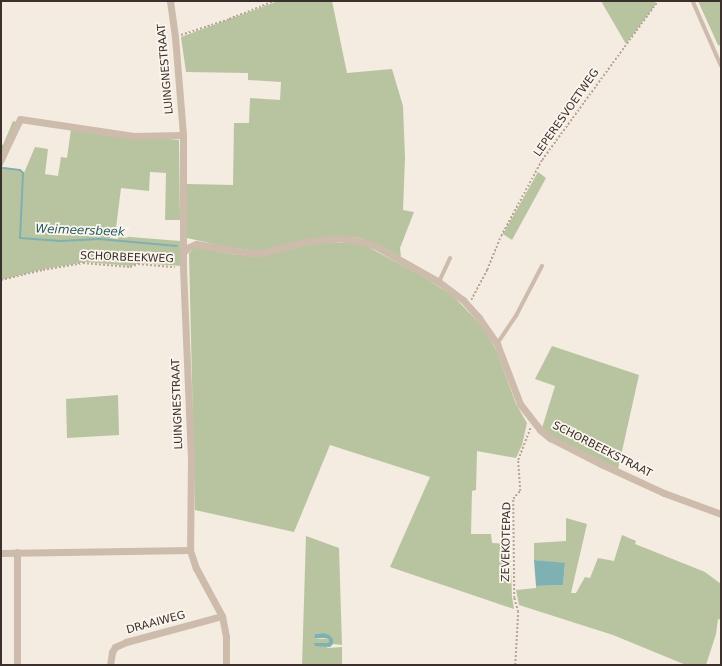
<!DOCTYPE html>
<html>
<head>
<meta charset="utf-8">
<style>
	body { margin:0 }
	#map { position:relative; width:722px; height:666px; overflow:hidden; background:#f4ebe1; font-family:"DejaVu Sans",sans-serif }
	div>[style] { position:absolute }
	.green>* { inset:0; background:#b8c4a0 }
	.water>* { inset:0; background:#7fb0b2 }
	.stream>* { height:2px; margin:-1px; padding:0 1px; transform-origin:1px; border-radius:1px; background:#7fb0b2 }
	.path>* { height:1.5px; margin-top:-0.75px; transform-origin:0; background:repeating-linear-gradient(90deg,#b9a596 0 2px,transparent 0 4px) }
	.service>* { height:3.5px; margin:-1.75px; padding:0 1.75px; transform-origin:1.75px; border-radius:1.75px; background:#cdbbac }
	.minor>* { height:7px; margin:-3.5px; padding:0 3.5px; transform-origin:3.5px; border-radius:3.5px; background:#cdbbac }
	span { translate:-50% -50%; white-space:nowrap; text-align:center; line-height:1.15; -webkit-text-stroke:3.5px #fbf5ee; paint-order:stroke }
	.street-label { font-size:11px; color:#3b302b }
	.water-label { font-size:12px; color:#1f5a5e; font-style:italic }
	.frame { position:absolute; inset:0; border:2px solid #3b302b; pointer-events:none }
</style>
</head>
<body>
<div id="map">
	<div class="green">
		<div style="clip-path:polygon(278px 1px,332px 1px,347px 73px,392px 69px,403px 106px,405px 158px,403px 210px,414px 212px,400px 248px,401px 257px,379px 245px,360px 238px,338px 236px,258px 251px,227px 247px,187px 238px,187px 184px,233px 185px,234px 123px,249px 123px,250px 98px,280px 100px,281px 82px,248px 80px,248px 73px,186px 72px,181px 37px)"></div>
		<div style="clip-path:polygon(601px 1px,654px 1px,656px 4px,626px 44px)"></div>
		<div style="clip-path:polygon(698px 1px,721px 1px,721px 46px,718px 45px)"></div>
		<div style="clip-path:polygon(13px 121px,20px 123px,2px 167px,21px 170px,24px 173px,35px 147px,48px 149px,45px 174px,58px 176px,61px 157px,67px 158px,71px 129px,179px 140px,180px 220px,165px 220px,166px 173px,150px 172px,149px 191px,121px 188px,116px 228px,111px 227px,110px 238px,118px 239px,118px 236px,180px 241px,181px 266px,138px 263px,131px 266px,86px 262px,44px 269px,1px 280px,1px 144px,3px 145px)"></div>
		<div style="clip-path:polygon(538px 172px,546px 178px,512px 240px,503px 234px)"></div>
		<div style="clip-path:polygon(329px 242px,352px 243px,366px 246px,424px 277px,453px 296px,485px 329px,497px 352px,516px 404px,527px 423px,522px 445px,516px 458px,477px 451px,476px 490px,472px 491px,471px 534px,491px 534px,492px 543px,510px 544px,512px 597px,514px 609px,390px 567px,430px 477px,330px 445px,294px 532px,195px 510px,189px 253px,195px 247px,237px 255px)"></div>
		<div style="clip-path:polygon(552px 346px,639px 375px,618px 469px,553px 437px,542px 428px,555px 386px,535px 379px)"></div>
		<div style="clip-path:polygon(118px 395px,119px 435px,67px 438px,66px 399px)"></div>
		<div style="clip-path:polygon(566px 518px,587px 524px,571px 593px,576px 593px,585px 577px,590px 578px,598px 558px,614px 561px,622px 535px,636px 541px,635px 544px,705px 572px,721px 584px,721px 620px,718px 619px,716px 634px,706px 665px,686px 665px,613px 635px,519px 605px,516px 590px,536px 588px,536px 586px,563px 585px,565px 564px,534px 560px,534px 543px,566px 541px)"></div>
		<div style="clip-path:polygon(306px 536px,339px 548px,342px 645px,333px 644px,333px 642px,323px 633px,315px 634px,314px 638px,323px 639px,327px 638px,329px 640px,328px 643px,322px 643px,328px 648px,342px 647px,342px 665px,302px 665px)"></div>
	</div>
	<div class="water">
		<div style="clip-path:polygon(534px 560px,565px 563px,563px 585px,536px 586px)"></div>
		<div style="clip-path:polygon(323px 633px,329px 635px,333px 639px,333px 644px,330px 647px,315px 646px,314px 643px,328px 643px,329px 640px,327px 638px,314px 638px,315px 634px)"></div>
	</div>
	<div class="stream">
		<div style="left:3px;top:168px;width:17px;rotate:7deg"></div>
		<div style="left:20px;top:170px;width:4px;rotate:45deg"></div>
		<div style="left:23px;top:173px;width:65px;rotate:92.6deg"></div>
		<div style="left:20px;top:238px;width:41px;rotate:4.2deg"></div>
		<div style="left:61px;top:241px;width:38px;rotate:-3deg"></div>
		<div style="left:99px;top:239px;width:78px;rotate:5.1deg"></div>
	</div>
	<div class="path">
		<div style="left:181px;top:35px;width:51px;rotate:-18.4deg"></div>
		<div style="left:229px;top:19px;width:48px;rotate:-21.8deg"></div>
		<div style="left:1px;top:280px;width:43px;rotate:-13.4deg"></div>
		<div style="left:43px;top:270px;width:41px;rotate:-9.9deg"></div>
		<div style="left:83px;top:263px;width:47px;rotate:4.9deg"></div>
		<div style="left:130px;top:267px;width:9px;rotate:-21deg"></div>
		<div style="left:138px;top:264px;width:37px;rotate:5deg"></div>
		<div style="left:471px;top:300px;width:34px;rotate:-62deg"></div>
		<div style="left:487px;top:270px;width:37px;rotate:-68deg"></div>
		<div style="left:501px;top:236px;width:86px;rotate:-61.7deg"></div>
		<div style="left:542px;top:160px;width:197px;rotate:-53.9deg"></div>
		<div style="left:515px;top:665px;width:53px;rotate:-86.8deg"></div>
		<div style="left:518px;top:612px;width:15px;rotate:-106deg"></div>
		<div style="left:514px;top:598px;width:99px;rotate:-90.6deg"></div>
		<div style="left:513px;top:499px;width:11px;rotate:-49deg"></div>
		<div style="left:520px;top:491px;width:31px;rotate:-94deg"></div>
		<div style="left:518px;top:460px;width:34px;rotate:-69deg"></div>
	</div>
	<div class="service">
		<div style="left:693px;top:1px;width:70px;rotate:66.4deg"></div>
		<div style="left:439px;top:282px;width:26px;rotate:-65deg"></div>
		<div style="left:497px;top:344px;width:34px;rotate:-56deg"></div>
		<div style="left:516px;top:316px;width:56px;rotate:-62.5deg"></div>
	</div>
	<div class="minor">
		<div style="left:170px;top:1px;width:36px;rotate:82deg"></div>
		<div style="left:175px;top:37px;width:98px;rotate:85.3deg"></div>
		<div style="left:183px;top:135px;width:133px;rotate:90deg"></div>
		<div style="left:183px;top:268px;width:191px;rotate:87.6deg"></div>
		<div style="left:191px;top:459px;width:91px;rotate:90.6deg"></div>
		<div style="left:190px;top:550px;width:19px;rotate:72deg"></div>
		<div style="left:196px;top:568px;width:55px;rotate:61.6deg"></div>
		<div style="left:222px;top:616px;width:20px;rotate:79deg"></div>
		<div style="left:226px;top:636px;width:29px;rotate:90deg"></div>
		<div style="left:1px;top:159px;width:44px;rotate:-64.6deg"></div>
		<div style="left:20px;top:119px;width:115px;rotate:8.5deg"></div>
		<div style="left:134px;top:136px;width:49px;rotate:-1.2deg"></div>
		<div style="left:183px;top:253px;width:6px;rotate:-51deg"></div>
		<div style="left:187px;top:248px;width:10px;rotate:-24deg"></div>
		<div style="left:196px;top:244px;width:54px;rotate:9.6deg"></div>
		<div style="left:249px;top:253px;width:12px"></div>
		<div style="left:261px;top:253px;width:45px;rotate:-14deg"></div>
		<div style="left:305px;top:242px;width:33px;rotate:-7deg"></div>
		<div style="left:338px;top:238px;width:26px;rotate:9deg"></div>
		<div style="left:364px;top:242px;width:14px;rotate:21deg"></div>
		<div style="left:377px;top:247px;width:71px;rotate:29.4deg"></div>
		<div style="left:439px;top:282px;width:30px;rotate:37deg"></div>
		<div style="left:463px;top:300px;width:24px;rotate:48deg"></div>
		<div style="left:479px;top:318px;width:32px;rotate:55deg"></div>
		<div style="left:497px;top:344px;width:64px;rotate:69deg"></div>
		<div style="left:520px;top:404px;width:33px;rotate:52deg"></div>
		<div style="left:540px;top:430px;width:13px;rotate:39deg"></div>
		<div style="left:550px;top:438px;width:57px;rotate:27deg"></div>
		<div style="left:601px;top:464px;width:69px;rotate:24.7deg"></div>
		<div style="left:664px;top:493px;width:61px;rotate:20.2deg"></div>
		<div style="left:17px;top:552px;width:113px;rotate:90deg"></div>
		<div style="left:1px;top:553px;width:189px;rotate:-0.9deg"></div>
		<div style="left:110px;top:665px;width:13px;rotate:-81deg"></div>
		<div style="left:112px;top:652px;width:6px;rotate:-59deg"></div>
		<div style="left:115px;top:647px;width:12px;rotate:-24deg"></div>
		<div style="left:126px;top:642px;width:99px;rotate:-15.2deg"></div>
	</div>
	<div class="street-label">
		<span style="left:166px;top:69px;rotate:-95deg">LUINGNESTRAAT</span>
		<span style="left:567px;top:113px;rotate:-55deg">LEPERESVOETWEG</span>
		<span style="left:127px;top:258px;rotate:2deg">SCHORBEEKWEG</span>
		<span style="left:178px;top:404px;rotate:-92deg">LUINGNESTRAAT</span>
		<span style="left:602px;top:450px;rotate:27deg">SCHORBEEKSTRAAT</span>
		<span style="left:507px;top:542px;rotate:-89deg">ZEVEKOTEPAD</span>
		<span style="left:156px;top:623px;rotate:-15deg">DRAAIWEG</span>
	</div>
	<div class="water-label">
		<span style="left:80px;top:231px;rotate:2deg">Weimeersbeek</span>
	</div>
	<div class="frame"></div>
</div>
</body>
</html>
